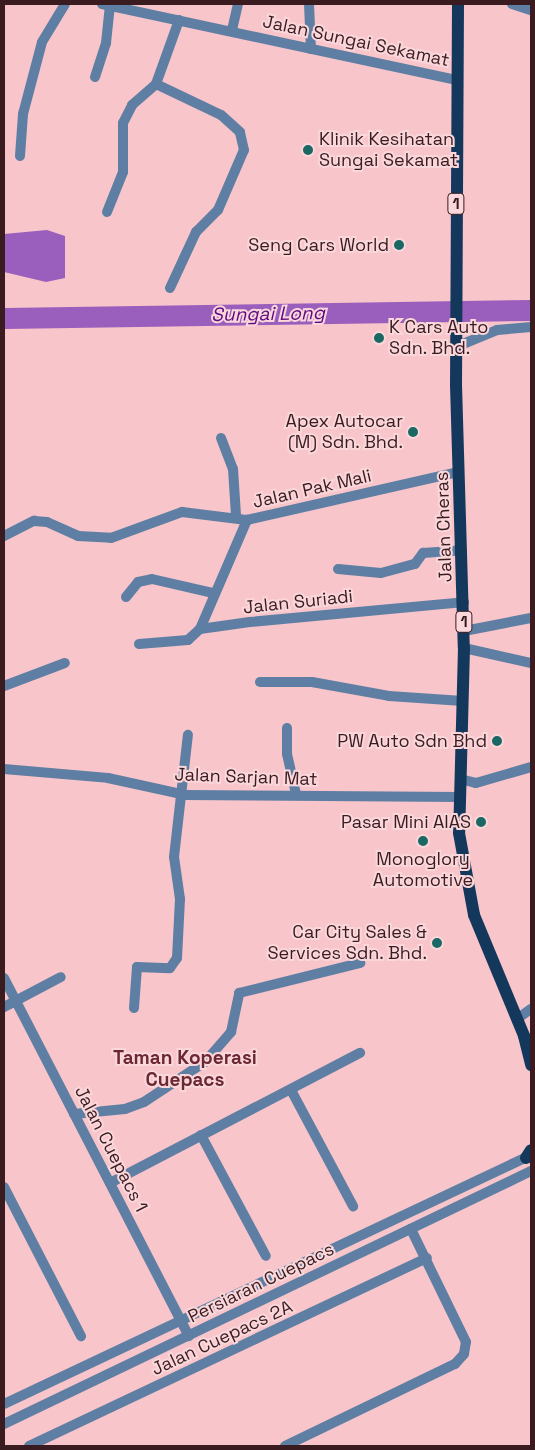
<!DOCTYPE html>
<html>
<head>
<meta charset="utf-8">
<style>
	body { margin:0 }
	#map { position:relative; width:535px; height:1450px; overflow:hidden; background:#f8c5ca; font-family:"Space Grotesk",sans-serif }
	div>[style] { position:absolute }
	.water>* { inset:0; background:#9a5fbd }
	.river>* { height:21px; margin:-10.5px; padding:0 10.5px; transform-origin:10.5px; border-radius:10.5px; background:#9a5fbd }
	.minor>* { height:10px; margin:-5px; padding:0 5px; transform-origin:5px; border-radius:5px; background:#5e7fa3 }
	.tertiary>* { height:10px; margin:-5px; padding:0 5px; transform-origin:5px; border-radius:5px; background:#5e7fa3 }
	.primary>* { height:12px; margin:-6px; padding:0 6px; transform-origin:6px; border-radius:6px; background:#14385c }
	.dots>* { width:14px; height:14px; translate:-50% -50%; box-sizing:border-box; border:2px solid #fad7da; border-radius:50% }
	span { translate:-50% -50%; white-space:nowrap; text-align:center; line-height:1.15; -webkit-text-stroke:4px #fad7da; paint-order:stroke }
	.shield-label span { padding:1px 4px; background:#fad7da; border:1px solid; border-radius:4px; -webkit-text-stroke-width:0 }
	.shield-label { font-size:16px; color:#3a1b20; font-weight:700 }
	.street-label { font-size:18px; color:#3a1b20 }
	.poi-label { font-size:18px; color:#3a1b20 }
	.left { translate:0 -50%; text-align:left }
	.right { translate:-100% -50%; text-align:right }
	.water-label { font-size:19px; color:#5f0883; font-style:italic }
	.neighbourhood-label { font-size:19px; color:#6b2734; font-weight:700 }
	.frame { position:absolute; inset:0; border:5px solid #3a1b20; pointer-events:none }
</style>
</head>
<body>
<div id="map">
	<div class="water">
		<div style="clip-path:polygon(47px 230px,65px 236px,65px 278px,46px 282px,4px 272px,4px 234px)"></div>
	</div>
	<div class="river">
		<div style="left:4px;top:318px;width:527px;rotate:-0.87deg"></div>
	</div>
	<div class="minor">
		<div style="left:102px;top:4px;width:362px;rotate:12.1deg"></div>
		<div style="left:309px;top:4px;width:45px;rotate:87.5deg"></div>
		<div style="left:512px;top:4px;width:20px;rotate:18deg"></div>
		<div style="left:232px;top:30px;width:27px;rotate:-77deg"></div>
		<div style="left:95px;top:77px;width:36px;rotate:-72deg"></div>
		<div style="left:106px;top:43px;width:38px;rotate:-84deg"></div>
		<div style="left:20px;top:156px;width:42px;rotate:-85.9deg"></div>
		<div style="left:23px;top:114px;width:74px;rotate:-75.2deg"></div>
		<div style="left:42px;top:42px;width:44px;rotate:-58.8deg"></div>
		<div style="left:107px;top:212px;width:43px;rotate:-68.2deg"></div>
		<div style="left:123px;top:172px;width:49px;rotate:-90deg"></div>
		<div style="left:123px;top:123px;width:20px;rotate:-63deg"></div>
		<div style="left:132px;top:105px;width:32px;rotate:-41deg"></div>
		<div style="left:170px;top:288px;width:62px;rotate:-65.1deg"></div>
		<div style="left:196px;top:232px;width:31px;rotate:-45deg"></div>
		<div style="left:218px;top:210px;width:65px;rotate:-66.6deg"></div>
		<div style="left:244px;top:150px;width:18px;rotate:-103deg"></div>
		<div style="left:240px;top:132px;width:25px;rotate:-138deg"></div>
		<div style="left:221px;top:115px;width:72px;rotate:-154.5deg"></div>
		<div style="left:156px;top:84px;width:68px;rotate:-70.2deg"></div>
		<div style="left:458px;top:346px;width:42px;rotate:-22.3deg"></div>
		<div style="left:497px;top:330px;width:34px;rotate:-5deg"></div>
		<div style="left:221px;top:438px;width:33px;rotate:69deg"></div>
		<div style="left:233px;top:469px;width:46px;rotate:86.3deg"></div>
		<div style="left:4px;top:536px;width:34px;rotate:-27deg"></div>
		<div style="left:34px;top:521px;width:13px;rotate:4deg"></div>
		<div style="left:47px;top:522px;width:34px;rotate:24deg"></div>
		<div style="left:78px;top:536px;width:33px;rotate:3deg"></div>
		<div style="left:111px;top:538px;width:76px;rotate:-20.1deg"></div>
		<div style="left:182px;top:512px;width:65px;rotate:7deg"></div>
		<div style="left:247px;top:520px;width:217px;rotate:-12.8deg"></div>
		<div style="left:338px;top:569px;width:43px;rotate:5.3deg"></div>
		<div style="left:381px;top:573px;width:35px;rotate:-15deg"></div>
		<div style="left:415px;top:564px;width:14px;rotate:-54deg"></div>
		<div style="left:423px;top:553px;width:39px;rotate:-4deg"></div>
		<div style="left:126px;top:597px;width:19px;rotate:-51deg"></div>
		<div style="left:138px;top:582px;width:14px;rotate:-12deg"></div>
		<div style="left:152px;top:579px;width:63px;rotate:12.9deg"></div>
		<div style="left:200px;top:629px;width:119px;rotate:-66.7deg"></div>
		<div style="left:464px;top:631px;width:68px;rotate:-11deg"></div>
		<div style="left:139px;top:644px;width:49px;rotate:-4.7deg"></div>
		<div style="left:188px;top:640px;width:16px;rotate:-43deg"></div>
		<div style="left:200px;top:629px;width:50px;rotate:-8deg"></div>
		<div style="left:250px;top:622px;width:215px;rotate:-5.3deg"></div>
		<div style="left:464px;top:648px;width:69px;rotate:12.6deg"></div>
		<div style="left:260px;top:682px;width:52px"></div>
		<div style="left:312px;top:682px;width:78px;rotate:10.3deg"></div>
		<div style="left:389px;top:696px;width:74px;rotate:3.9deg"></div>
		<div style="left:4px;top:686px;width:65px;rotate:-20.7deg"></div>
		<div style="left:287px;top:728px;width:26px;rotate:90deg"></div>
		<div style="left:287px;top:754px;width:41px;rotate:77.3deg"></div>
		<div style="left:4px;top:769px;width:104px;rotate:4.9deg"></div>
		<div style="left:108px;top:778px;width:79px;rotate:12.4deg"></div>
		<div style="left:185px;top:795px;width:274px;rotate:0.4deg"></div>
		<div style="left:460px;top:779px;width:16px;rotate:14deg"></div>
		<div style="left:476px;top:783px;width:57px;rotate:-16.2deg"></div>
		<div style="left:4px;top:978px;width:403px;rotate:62.7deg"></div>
		<div style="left:4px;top:1007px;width:64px;rotate:-27.8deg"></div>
		<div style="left:134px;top:1008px;width:41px;rotate:-85.8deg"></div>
		<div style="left:137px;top:967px;width:33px;rotate:2deg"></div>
		<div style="left:170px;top:968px;width:12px;rotate:-55deg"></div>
		<div style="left:177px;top:958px;width:59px;rotate:-87.1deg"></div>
		<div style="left:180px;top:899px;width:42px;rotate:-98.1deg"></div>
		<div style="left:174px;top:857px;width:123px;rotate:-83.5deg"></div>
		<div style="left:517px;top:1019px;width:17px;rotate:-36deg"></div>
		<div style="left:291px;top:1090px;width:132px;rotate:61.9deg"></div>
		<div style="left:74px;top:1114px;width:51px;rotate:-5.6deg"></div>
		<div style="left:125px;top:1109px;width:20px;rotate:-20deg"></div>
		<div style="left:144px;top:1102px;width:73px;rotate:-33.3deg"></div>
		<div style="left:205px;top:1062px;width:40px;rotate:-49deg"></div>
		<div style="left:231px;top:1032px;width:40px;rotate:-78deg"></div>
		<div style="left:239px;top:993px;width:125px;rotate:-13.9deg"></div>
		<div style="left:201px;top:1135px;width:137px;rotate:61.8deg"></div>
		<div style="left:110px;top:1183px;width:282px;rotate:-27.5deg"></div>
		<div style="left:4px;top:1187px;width:168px;rotate:62.7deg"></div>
		<div style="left:29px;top:1446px;width:440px;rotate:-25.3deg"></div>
		<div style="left:285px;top:1446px;width:189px;rotate:-25.8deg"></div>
		<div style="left:455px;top:1364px;width:13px;rotate:-48deg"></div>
		<div style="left:464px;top:1354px;width:12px;rotate:-81deg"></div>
		<div style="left:466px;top:1342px;width:126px;rotate:-116deg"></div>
	</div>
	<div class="tertiary">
		<div style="left:4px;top:1404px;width:583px;rotate:-25.29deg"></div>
		<div style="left:4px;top:1424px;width:585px;rotate:-25.64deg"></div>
	</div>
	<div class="primary">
		<div style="left:458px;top:4px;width:381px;rotate:90.3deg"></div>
		<div style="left:456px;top:385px;width:263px;rotate:88.3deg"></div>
		<div style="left:464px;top:648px;width:185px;rotate:91.5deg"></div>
		<div style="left:459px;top:833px;width:83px;rotate:79.6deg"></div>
		<div style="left:474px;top:915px;width:131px;rotate:67.5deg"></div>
		<div style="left:524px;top:1036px;width:30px;rotate:76deg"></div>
		<div style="left:526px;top:1158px;width:9px;rotate:-58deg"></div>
	</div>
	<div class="dots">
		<div style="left:308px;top:150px;background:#1a6764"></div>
		<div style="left:399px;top:245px;background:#1a6764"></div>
		<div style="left:379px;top:338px;background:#1a6764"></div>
		<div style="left:413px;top:432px;background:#1a6764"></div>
		<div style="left:497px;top:741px;background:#1a6764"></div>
		<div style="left:481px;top:822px;background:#1a6764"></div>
		<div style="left:423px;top:841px;background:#1a6764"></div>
		<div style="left:437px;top:943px;background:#1a6764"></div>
	</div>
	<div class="shield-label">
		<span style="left:456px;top:204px">1</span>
		<span style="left:464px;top:622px">1</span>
	</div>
	<div class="street-label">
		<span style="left:356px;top:41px;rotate:12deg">Jalan Sungai Sekamat</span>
		<span style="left:312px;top:489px;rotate:-13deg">Jalan Pak Mali</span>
		<span style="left:444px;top:527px;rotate:-92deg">Jalan Cheras</span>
		<span style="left:298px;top:602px;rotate:-6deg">Jalan Suriadi</span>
		<span style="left:246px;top:777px;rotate:2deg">Jalan Sarjan Mat</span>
		<span style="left:111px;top:1149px;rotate:63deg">Jalan Cuepacs 1</span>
		<span style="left:261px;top:1283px;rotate:-26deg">Persiaran Cuepacs</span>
		<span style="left:222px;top:1338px;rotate:-25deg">Jalan Cuepacs 2A</span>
	</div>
	<div class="poi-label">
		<span class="left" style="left:319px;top:150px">Klinik Kesihatan<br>Sungai Sekamat</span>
		<span class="right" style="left:389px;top:245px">Seng Cars World</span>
		<span class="left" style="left:389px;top:338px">K Cars Auto<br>Sdn. Bhd.</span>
		<span class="right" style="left:403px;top:432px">Apex Autocar<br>(M) Sdn. Bhd.</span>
		<span class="right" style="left:487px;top:741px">PW Auto Sdn Bhd</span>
		<span class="right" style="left:471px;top:822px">Pasar Mini AIAS</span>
		<span style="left:423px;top:870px">Monoglory<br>Automotive</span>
		<span class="right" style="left:427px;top:943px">Car City Sales &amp;<br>Services Sdn. Bhd.</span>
	</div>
	<div class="water-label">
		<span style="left:268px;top:314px;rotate:-1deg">Sungai Long</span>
	</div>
	<div class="neighbourhood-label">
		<span style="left:185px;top:1069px">Taman Koperasi<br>Cuepacs</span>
	</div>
	<div class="frame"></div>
</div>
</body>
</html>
